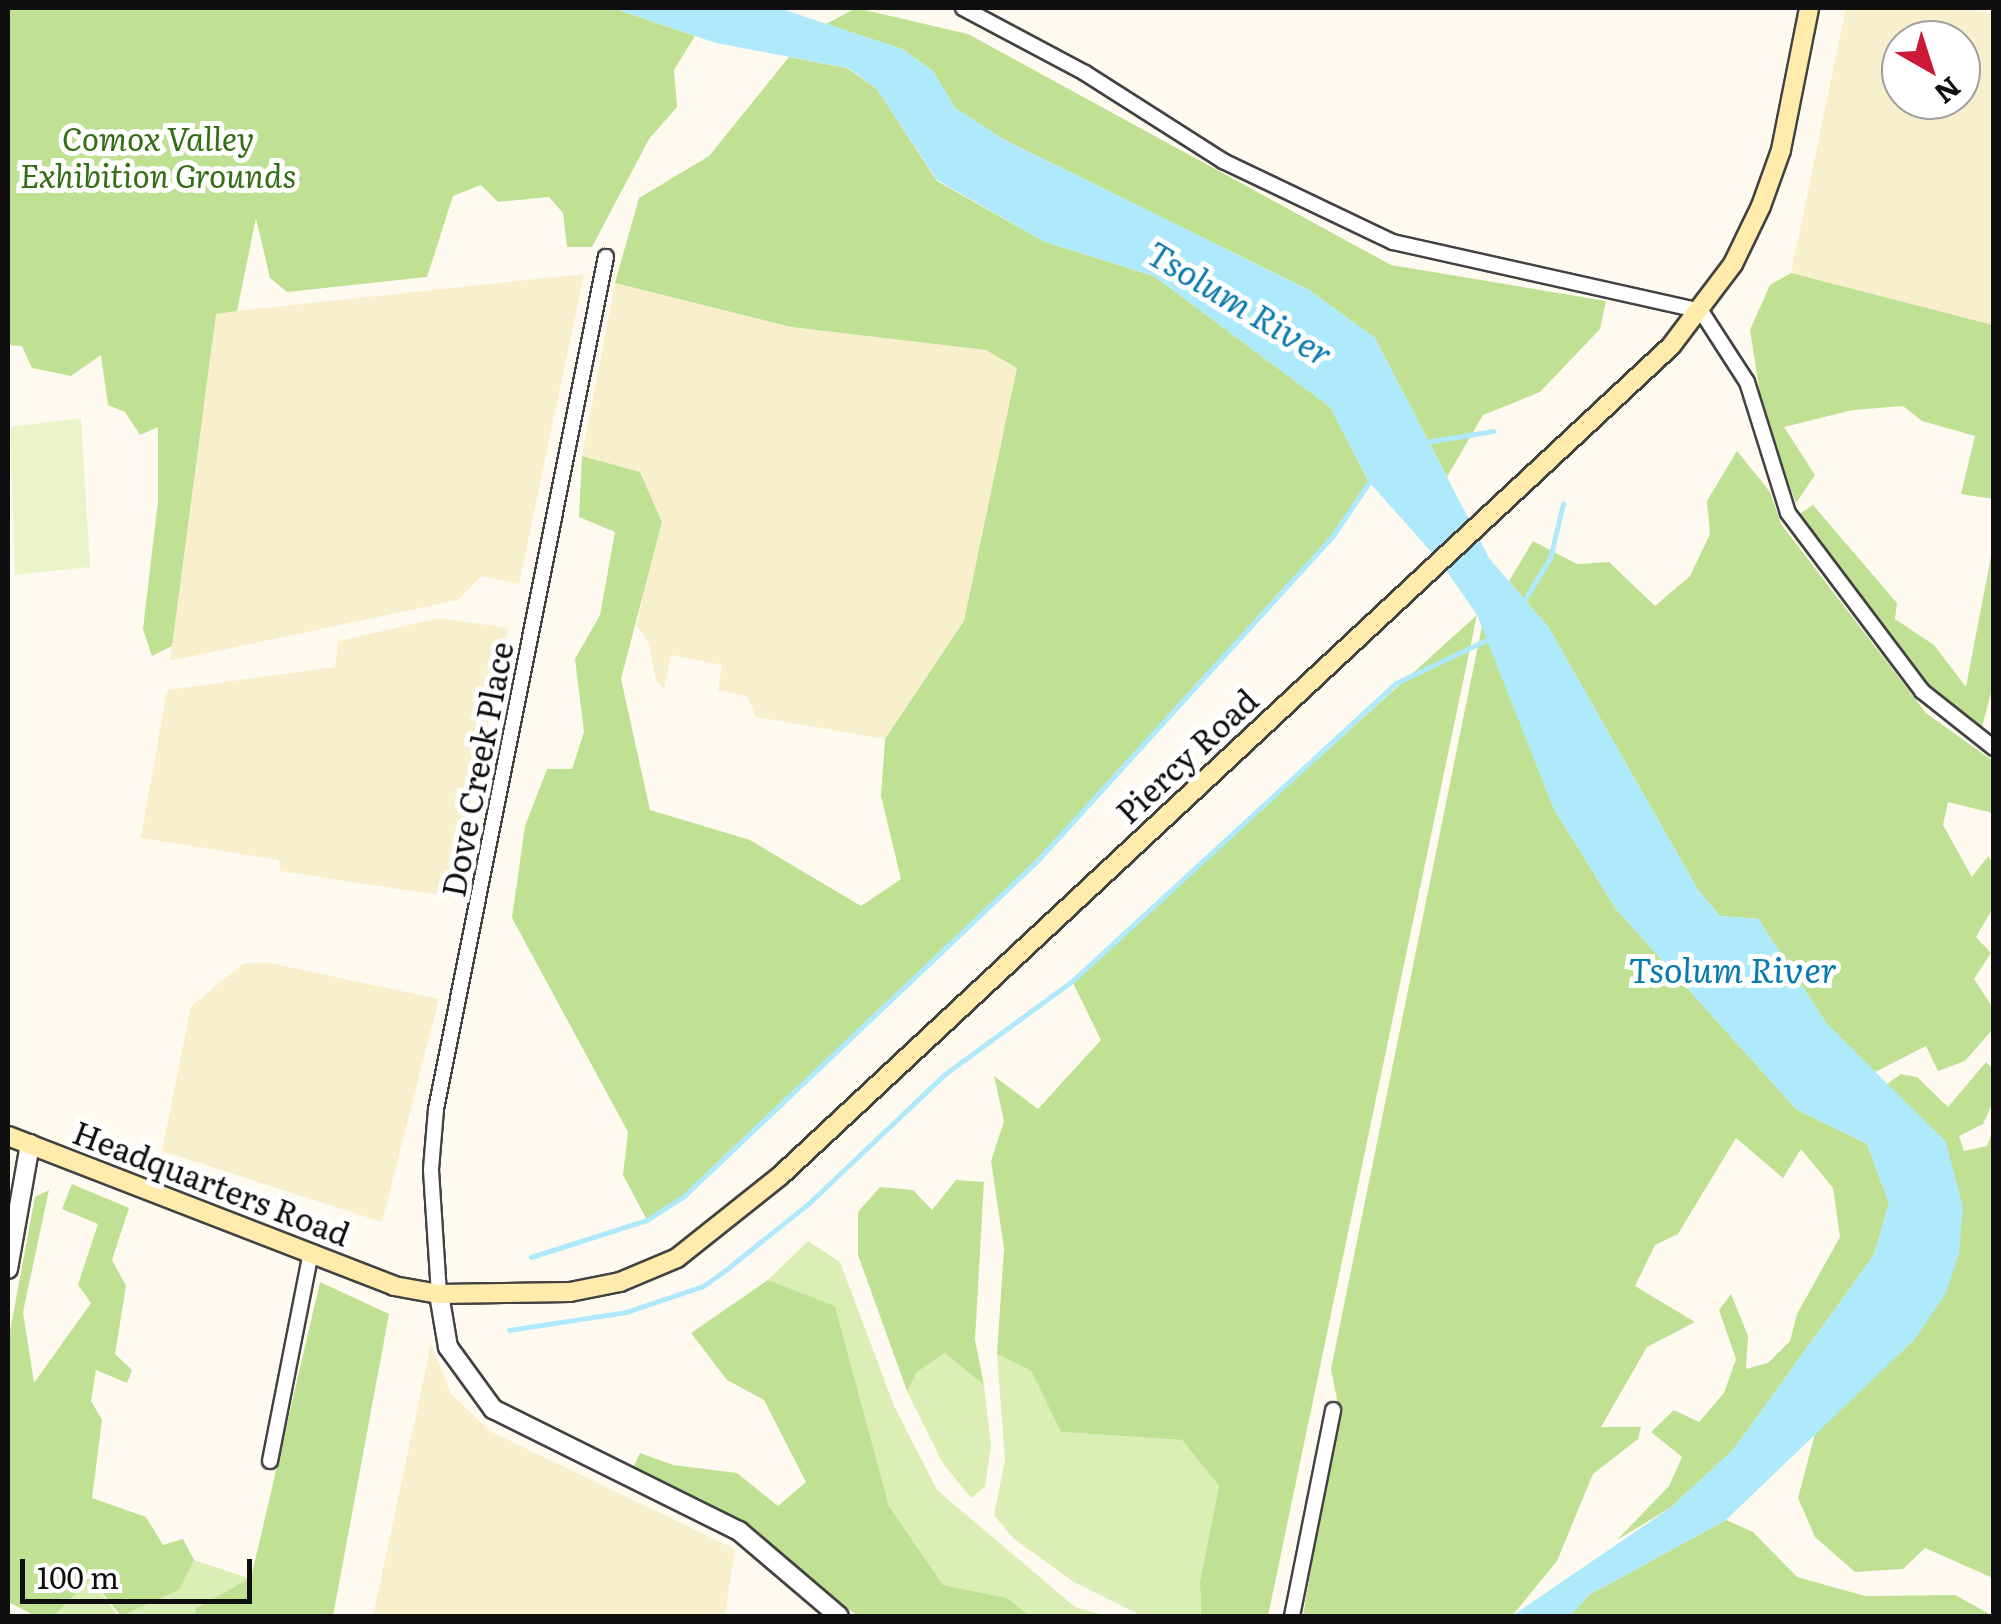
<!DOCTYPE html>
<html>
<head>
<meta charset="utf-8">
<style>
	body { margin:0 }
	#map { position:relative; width:2001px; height:1624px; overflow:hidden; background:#fffaf0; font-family:Literata,serif }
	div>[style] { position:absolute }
	.farmland>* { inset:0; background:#f8efcd }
	.green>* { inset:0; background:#daeeb5 }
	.forest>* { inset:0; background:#c0e193 }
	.pitch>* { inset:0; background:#ebf4c8 }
	.water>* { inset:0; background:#afe9fc }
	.stream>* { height:5px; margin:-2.5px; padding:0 2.5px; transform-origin:2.5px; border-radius:2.5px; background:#afe9fc }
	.roads { filter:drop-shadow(2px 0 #424242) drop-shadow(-2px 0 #424242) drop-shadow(0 2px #424242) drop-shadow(0 -2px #424242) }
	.minor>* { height:14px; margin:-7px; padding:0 7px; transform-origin:7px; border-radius:7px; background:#fff }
	.tertiary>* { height:18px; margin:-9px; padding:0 9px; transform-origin:9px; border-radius:9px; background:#fff }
	.secondary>* { height:18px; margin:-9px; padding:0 9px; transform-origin:9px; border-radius:9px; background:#ffebab }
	span { translate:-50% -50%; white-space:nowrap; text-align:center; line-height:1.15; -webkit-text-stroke:10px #fff; paint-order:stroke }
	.park-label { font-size:32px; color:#346e17; font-style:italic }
	.street-label { font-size:32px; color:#0f0f0f }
	.water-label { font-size:35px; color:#0a7bae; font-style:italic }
	.frame { position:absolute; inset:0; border:10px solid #0f0f0f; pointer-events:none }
	.north { position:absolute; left:1881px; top:20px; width:100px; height:100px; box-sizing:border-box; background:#fff; border:2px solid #9f9f9f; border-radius:50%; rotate:141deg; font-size:28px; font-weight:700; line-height:40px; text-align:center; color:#0f0f0f }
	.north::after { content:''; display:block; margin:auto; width:35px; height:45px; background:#ce1838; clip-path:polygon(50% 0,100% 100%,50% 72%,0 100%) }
	.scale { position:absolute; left:20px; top:1559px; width:232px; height:45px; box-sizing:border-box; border:5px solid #0f0f0f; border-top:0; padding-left:12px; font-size:30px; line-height:35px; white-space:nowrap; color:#0f0f0f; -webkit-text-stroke:8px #fff; paint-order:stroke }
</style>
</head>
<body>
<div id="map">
	<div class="farmland">
		<div style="clip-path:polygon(evenodd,1846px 8px,1962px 8px,1993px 14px,1993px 325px,1791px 273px,1846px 8px,1901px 40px,1961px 40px,1961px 100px,1901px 100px,1901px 40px)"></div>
		<div style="clip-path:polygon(584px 274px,519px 584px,481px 576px,458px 600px,170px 661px,216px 313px)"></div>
		<div style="clip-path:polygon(615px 283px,791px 327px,986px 350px,1018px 368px,964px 621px,885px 739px,756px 717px,747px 696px,718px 690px,722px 665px,671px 655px,664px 690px,656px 680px,648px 641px,636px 625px,662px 521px,640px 472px,582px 456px)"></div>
		<div style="clip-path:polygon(440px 618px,508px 628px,451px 897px,280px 871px,279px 860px,141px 838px,167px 690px,335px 667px,338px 641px)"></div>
		<div style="clip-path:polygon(265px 962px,439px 999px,382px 1222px,162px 1151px,191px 1006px,243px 964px)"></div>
		<div style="clip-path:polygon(431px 1344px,451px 1394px,490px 1431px,735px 1549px,725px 1616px,373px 1616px)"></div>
	</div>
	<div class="green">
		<div style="clip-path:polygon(808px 1241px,840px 1262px,895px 1408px,937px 1490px,1075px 1607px,1107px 1616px,1030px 1616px,1007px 1598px,943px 1585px,889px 1506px,835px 1306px,768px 1280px)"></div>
		<div style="clip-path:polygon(945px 1353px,984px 1385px,991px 1446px,985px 1487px,971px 1498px,942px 1462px,907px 1391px,917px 1372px)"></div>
		<div style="clip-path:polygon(997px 1354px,1031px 1371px,1061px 1432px,1182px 1440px,1219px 1486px,1200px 1582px,1201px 1616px,1142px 1616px,1074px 1582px,1014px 1539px,994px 1515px,1005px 1460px)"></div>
		<div style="clip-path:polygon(194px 1560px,251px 1579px,197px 1607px,195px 1616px,121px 1616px,179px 1590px)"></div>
		<div style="clip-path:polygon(91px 1579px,118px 1616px,54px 1616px)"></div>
	</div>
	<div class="forest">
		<div style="clip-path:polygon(8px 8px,613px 8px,695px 36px,674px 70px,677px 107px,649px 139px,592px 247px,567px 247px,563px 213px,549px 197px,498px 202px,481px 185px,453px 196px,427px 277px,287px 292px,270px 278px,256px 218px,237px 311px,216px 314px,172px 646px,152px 656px,143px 629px,158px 501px,158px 427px,140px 435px,125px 412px,108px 405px,101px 355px,71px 376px,32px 368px,22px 346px,8px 345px)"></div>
		<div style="clip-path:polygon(856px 8px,968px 34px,1391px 265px,1606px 301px,1600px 329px,1540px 392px,1483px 415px,1447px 477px,1375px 338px,1309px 290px,1003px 139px,955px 108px,933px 71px,902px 49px,826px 24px)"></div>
		<div style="clip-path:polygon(789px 57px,847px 68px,877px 89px,937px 181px,1045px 242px,1154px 276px,1330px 407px,1369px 482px,1332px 537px,1036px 862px,684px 1196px,647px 1220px,623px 1175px,628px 1132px,512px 918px,525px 826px,547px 769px,572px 769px,584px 732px,575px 659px,600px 615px,615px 532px,579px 517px,582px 456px,640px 472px,662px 522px,621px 679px,650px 810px,750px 840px,861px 906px,901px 879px,881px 796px,885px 739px,964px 621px,1017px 368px,986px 350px,791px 327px,615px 283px,639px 198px,709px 156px)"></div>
		<div style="clip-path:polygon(1791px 273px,1993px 325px,1993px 499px,1961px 494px,1975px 436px,1922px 421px,1903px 406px,1853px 410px,1784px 427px,1815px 475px,1796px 503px,1764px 420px,1750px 330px,1770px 285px)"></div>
		<div style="clip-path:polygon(1737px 451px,1770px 492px,1781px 524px,1926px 713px,1993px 761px,1993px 813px,1948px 802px,1943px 825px,1972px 877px,1988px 856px,1993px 863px,1993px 908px,1976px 937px,1991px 953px,1974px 979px,1993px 1008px,1993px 1029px,1965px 1061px,1938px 1071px,1926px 1046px,1875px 1072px,1827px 1024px,1758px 919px,1720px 916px,1698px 890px,1549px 628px,1509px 581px,1533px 541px,1577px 564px,1609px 562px,1655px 606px,1690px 576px,1710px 534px,1707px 501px)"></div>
		<div style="clip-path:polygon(1813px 505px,1897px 603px,1895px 619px,1934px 645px,1966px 687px,1993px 546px,1993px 685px,1981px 731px,1953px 715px,1847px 588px,1798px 515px)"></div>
		<div style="clip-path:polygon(1477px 615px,1268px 1616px,1201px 1616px,1200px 1582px,1219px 1486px,1182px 1440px,1061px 1432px,1031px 1371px,997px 1354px,1004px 1248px,991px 1161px,1004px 1121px,994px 1076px,1038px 1109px,1101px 1040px,1072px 981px)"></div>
		<div style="clip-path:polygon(1482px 626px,1554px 809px,1616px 909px,1796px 1109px,1867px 1144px,1889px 1203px,1874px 1255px,1733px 1450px,1670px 1508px,1617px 1540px,1669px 1486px,1682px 1457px,1651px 1432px,1674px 1410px,1699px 1422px,1724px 1393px,1736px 1359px,1719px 1310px,1731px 1294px,1748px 1336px,1746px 1369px,1768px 1363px,1790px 1341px,1797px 1314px,1840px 1237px,1833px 1188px,1801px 1149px,1783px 1178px,1736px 1138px,1678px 1234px,1655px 1245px,1635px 1286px,1695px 1322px,1647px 1347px,1601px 1427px,1641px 1427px,1638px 1439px,1593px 1474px,1557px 1561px,1512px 1616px,1303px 1616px,1338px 1405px,1331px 1369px)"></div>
		<div style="clip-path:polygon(1986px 1062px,1993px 1069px,1993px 1102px,1983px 1124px,1959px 1136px,1964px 1151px,1987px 1146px,1993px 1130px,1993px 1578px,1925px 1548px,1903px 1569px,1855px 1572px,1815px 1537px,1798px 1498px,1816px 1430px,1915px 1339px,1946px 1142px,1887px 1084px,1901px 1074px,1917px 1077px,1948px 1107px)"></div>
		<div style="clip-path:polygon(956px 1180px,984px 1182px,975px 1340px,984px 1385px,945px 1353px,917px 1372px,907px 1391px,858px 1255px,858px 1212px,880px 1187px,913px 1190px,932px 1210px)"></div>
		<div style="clip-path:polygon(72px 1184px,129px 1208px,112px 1260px,126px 1286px,115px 1354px,132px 1370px,127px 1383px,96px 1370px,91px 1401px,102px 1420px,92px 1498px,146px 1517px,163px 1545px,183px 1539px,194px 1560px,179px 1590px,121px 1616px,91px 1579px,54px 1616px,36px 1616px,8px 1602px,8px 1342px,35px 1197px,49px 1190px,23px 1312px,34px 1383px,91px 1303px,78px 1285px,98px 1224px,62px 1209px)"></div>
		<div style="clip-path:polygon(768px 1280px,835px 1306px,889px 1506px,943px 1585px,1007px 1598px,1030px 1616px,858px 1616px,732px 1522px,634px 1466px,640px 1453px,673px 1465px,737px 1473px,778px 1506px,806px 1482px,764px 1400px,727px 1380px,691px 1333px)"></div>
		<div style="clip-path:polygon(320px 1282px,389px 1314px,333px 1616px,195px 1616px,196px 1608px,251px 1578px)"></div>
		<div style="clip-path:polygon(1726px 1520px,1753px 1532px,1797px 1577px,1865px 1596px,1955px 1595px,1993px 1616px,1570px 1616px,1589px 1595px)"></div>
	</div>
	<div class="pitch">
		<div style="clip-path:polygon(81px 418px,90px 567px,15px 575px,10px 427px)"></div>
	</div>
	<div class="water">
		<div style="clip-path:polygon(613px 8px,779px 8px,902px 49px,933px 71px,955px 108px,1003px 139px,1309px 290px,1375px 338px,1489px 558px,1549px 628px,1698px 890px,1720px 916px,1758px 919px,1827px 1024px,1946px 1142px,1963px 1207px,1959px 1253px,1946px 1293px,1915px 1339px,1726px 1520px,1589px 1595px,1570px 1616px,1512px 1616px,1670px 1508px,1733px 1450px,1874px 1255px,1889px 1203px,1867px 1144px,1796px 1109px,1616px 909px,1554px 809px,1477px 615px,1441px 563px,1369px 482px,1330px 407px,1154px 276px,1045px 242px,937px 180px,877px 89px,848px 68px,716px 43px)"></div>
	</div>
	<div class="stream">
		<div style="left:1426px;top:442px;width:68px;rotate:-9.3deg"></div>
		<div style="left:1522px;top:604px;width:54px;rotate:-58.7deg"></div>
		<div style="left:1550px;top:558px;width:56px;rotate:-76.5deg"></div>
		<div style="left:531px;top:1257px;width:122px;rotate:-17.7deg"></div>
		<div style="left:647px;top:1220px;width:44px;rotate:-33deg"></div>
		<div style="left:684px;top:1196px;width:485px;rotate:-43.5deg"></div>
		<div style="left:1036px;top:862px;width:440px;rotate:-47.7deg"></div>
		<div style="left:1332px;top:537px;width:71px;rotate:-55.9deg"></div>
		<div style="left:509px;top:1330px;width:118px;rotate:-8.7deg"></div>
		<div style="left:626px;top:1312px;width:81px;rotate:-18.7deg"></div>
		<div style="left:703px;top:1286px;width:24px;rotate:-35deg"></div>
		<div style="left:723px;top:1272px;width:109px;rotate:-38.7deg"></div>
		<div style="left:808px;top:1204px;width:189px;rotate:-43.5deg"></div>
		<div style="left:945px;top:1074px;width:157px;rotate:-36.2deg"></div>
		<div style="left:1072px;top:981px;width:440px;rotate:-42.6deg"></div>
		<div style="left:1396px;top:683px;width:107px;rotate:-25.4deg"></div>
	</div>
	<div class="roads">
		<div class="minor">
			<div style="left:963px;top:8px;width:138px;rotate:28deg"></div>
			<div style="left:1085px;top:73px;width:164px;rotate:32.5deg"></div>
			<div style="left:1223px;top:161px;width:188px;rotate:25.5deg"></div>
			<div style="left:1393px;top:242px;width:316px;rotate:12.6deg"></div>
			<div style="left:1701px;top:311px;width:85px;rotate:57.1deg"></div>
			<div style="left:1747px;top:382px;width:137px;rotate:72.6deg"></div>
			<div style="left:1788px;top:513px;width:223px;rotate:53deg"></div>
			<div style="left:1922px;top:691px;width:92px;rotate:38.4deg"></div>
			<div style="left:439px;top:1294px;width:125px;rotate:-93.7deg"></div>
			<div style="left:431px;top:1169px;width:60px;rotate:-85.2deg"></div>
			<div style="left:436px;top:1109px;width:869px;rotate:-78.72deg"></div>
			<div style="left:270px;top:1461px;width:213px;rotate:-78.9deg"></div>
			<div style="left:1292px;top:1616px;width:210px;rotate:-78.7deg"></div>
		</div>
		<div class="tertiary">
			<div style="left:8px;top:1269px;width:127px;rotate:-80deg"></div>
			<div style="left:439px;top:1294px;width:54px;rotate:80.4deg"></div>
			<div style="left:448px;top:1347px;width:77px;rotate:54deg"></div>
			<div style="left:493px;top:1409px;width:275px;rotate:26.4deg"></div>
			<div style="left:739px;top:1531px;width:131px;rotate:40.4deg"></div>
		</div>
		<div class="secondary">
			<div style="left:8px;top:1136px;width:414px;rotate:21.2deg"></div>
			<div style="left:394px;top:1286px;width:46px;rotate:10.1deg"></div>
			<div style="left:439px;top:1294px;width:131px;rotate:-0.9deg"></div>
			<div style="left:570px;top:1292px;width:51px;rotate:-11.3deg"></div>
			<div style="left:620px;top:1282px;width:62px;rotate:-22.8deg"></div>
			<div style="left:677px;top:1258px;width:132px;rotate:-38.5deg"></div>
			<div style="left:780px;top:1176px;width:1218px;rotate:-42.97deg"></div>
			<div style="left:1671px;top:346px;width:103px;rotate:-52.9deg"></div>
			<div style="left:1733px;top:264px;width:64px;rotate:-64.2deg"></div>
			<div style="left:1761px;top:206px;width:59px;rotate:-70.3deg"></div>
			<div style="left:1781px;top:150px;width:145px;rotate:-78.8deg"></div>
		</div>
	</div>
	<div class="park-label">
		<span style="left:158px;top:156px">Comox Valley<br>Exhibition Grounds</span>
	</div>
	<div class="street-label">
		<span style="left:1186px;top:755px;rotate:-43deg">Piercy Road</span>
		<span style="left:476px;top:769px;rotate:-79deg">Dove Creek Place</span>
		<span style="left:212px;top:1182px;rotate:21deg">Headquarters Road</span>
	</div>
	<div class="water-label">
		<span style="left:1241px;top:302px;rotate:31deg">Tsolum River</span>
		<span style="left:1733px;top:968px">Tsolum River</span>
	</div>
	<div class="frame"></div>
	<div class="north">N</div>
	<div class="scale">100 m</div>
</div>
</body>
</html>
